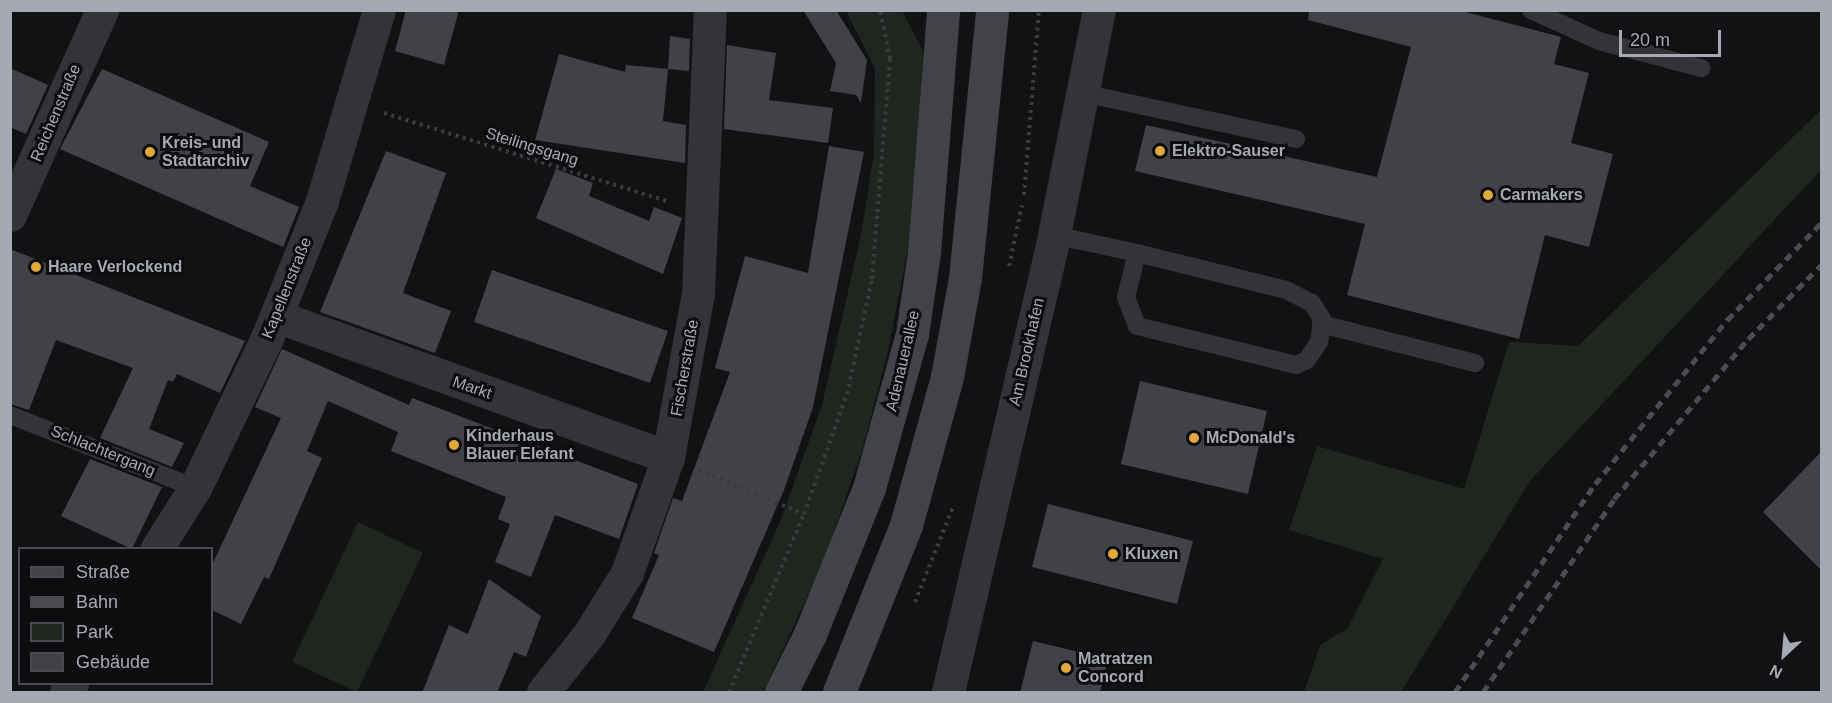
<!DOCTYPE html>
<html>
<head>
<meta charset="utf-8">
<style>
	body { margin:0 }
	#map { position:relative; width:1832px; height:703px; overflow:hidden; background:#121214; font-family:Arial,sans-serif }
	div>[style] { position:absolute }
	.green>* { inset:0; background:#1f261f }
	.building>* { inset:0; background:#414247 }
	.path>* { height:4px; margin-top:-2px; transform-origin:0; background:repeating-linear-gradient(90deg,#3a3b3f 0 3px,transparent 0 7.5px) }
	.service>* { height:18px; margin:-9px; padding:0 9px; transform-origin:9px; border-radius:9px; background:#343438 }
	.minor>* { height:33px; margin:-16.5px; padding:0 16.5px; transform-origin:16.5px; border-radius:16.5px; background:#343438 }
	.secondary>* { height:33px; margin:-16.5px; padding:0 16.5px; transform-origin:16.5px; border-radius:16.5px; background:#424348 }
	.rail>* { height:4.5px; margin-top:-2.25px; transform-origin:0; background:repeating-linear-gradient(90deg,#4b4c51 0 8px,transparent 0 14px) }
	.dots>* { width:16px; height:16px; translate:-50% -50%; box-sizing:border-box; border:3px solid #0d0d0f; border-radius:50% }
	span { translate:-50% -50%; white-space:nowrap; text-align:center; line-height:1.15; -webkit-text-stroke:6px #0d0d0f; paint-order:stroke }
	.street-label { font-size:16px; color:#a5a9b3 }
	.poi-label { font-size:16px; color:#a5a9b3; font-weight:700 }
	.left { translate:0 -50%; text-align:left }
	.frame { position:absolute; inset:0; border:12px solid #a5a9b3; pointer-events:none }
	.legend { position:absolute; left:18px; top:547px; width:195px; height:138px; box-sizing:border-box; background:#0d0d0f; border:2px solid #4a4b51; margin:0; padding:8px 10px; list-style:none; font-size:18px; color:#a5a9b3 }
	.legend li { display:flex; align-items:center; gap:12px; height:30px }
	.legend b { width:30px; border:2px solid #4a4b51 }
	.north { position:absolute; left:1754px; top:625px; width:60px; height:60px; -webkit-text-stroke:4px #0d0d0f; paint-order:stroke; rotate:206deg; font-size:16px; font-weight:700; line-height:24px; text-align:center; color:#a5a9b3 }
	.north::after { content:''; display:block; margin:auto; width:21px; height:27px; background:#a5a9b3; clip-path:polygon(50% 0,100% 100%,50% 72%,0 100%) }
	.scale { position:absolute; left:1619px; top:30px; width:102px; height:27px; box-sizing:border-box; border:3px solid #a5a9b3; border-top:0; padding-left:8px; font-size:18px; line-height:21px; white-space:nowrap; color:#a5a9b3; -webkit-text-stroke:4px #0d0d0f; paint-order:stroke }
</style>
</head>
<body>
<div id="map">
	<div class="green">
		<div style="clip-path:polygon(846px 11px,902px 11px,923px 51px,914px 216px,889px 347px,862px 451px,823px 563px,763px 692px,703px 692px,780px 522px,822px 405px,861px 235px,874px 153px,875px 68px)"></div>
		<div style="clip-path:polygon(1821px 110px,1821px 170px,1530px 481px,1401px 692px,1304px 692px,1320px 645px,1347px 629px,1383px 559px,1289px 530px,1317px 446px,1464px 489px,1509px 342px,1578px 346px)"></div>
		<div style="clip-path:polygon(358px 522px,423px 553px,357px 692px,292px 662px)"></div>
	</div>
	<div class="building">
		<div style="clip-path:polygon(406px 10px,459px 10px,444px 65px,395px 51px)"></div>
		<div style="clip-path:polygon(803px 10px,836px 10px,867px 60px,861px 103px,856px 95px,830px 91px,836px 63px)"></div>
		<div style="clip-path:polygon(1309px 10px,1458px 10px,1561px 37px,1554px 64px,1589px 73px,1571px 143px,1613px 154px,1589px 247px,1545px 235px,1519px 339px,1347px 295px,1365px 224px,1135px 171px,1146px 125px,1377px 177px,1411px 47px,1308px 20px)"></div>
		<div style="clip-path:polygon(670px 36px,690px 39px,689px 71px,668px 69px)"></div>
		<div style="clip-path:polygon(727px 45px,776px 53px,769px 100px,833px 108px,828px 143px,724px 129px)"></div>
		<div style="clip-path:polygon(559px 54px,625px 72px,626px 65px,668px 69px,663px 121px,686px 125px,685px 163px,535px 140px)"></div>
		<div style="clip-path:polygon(10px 68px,48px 85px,26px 134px,10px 127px)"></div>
		<div style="clip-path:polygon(102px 69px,269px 142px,250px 186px,299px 207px,283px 247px,60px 149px)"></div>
		<div style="clip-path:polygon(829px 146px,864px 152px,813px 407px,784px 490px,714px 652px,632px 618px,659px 555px,654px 553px,673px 498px,682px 501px,730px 372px,715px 368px,745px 256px,808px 273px)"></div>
		<div style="clip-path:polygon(386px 151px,446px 173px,403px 293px,451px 311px,435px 353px,320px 312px)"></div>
		<div style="clip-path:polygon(556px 169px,593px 183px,589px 196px,649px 221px,654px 207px,682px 218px,663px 274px,536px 218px)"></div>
		<div style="clip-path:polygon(10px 249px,245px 341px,220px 393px,177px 374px,173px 382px,168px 380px,149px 429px,184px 443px,172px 467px,100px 438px,133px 368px,56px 340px,29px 410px,10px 404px)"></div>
		<div style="clip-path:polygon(492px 270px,668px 331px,650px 383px,474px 322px)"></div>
		<div style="clip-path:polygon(282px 349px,409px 405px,412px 398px,638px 484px,619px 539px,555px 515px,531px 577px,495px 562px,510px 524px,498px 519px,506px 497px,391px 451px,398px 432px,328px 401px,307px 451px,322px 458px,269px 579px,264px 577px,241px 624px,212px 610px,212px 565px,281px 418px,255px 407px)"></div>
		<div style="clip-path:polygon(1140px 381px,1267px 411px,1248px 494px,1121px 464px)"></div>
		<div style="clip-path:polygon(1821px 452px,1821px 570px,1763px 512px)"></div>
		<div style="clip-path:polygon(90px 459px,162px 487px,132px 549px,61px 516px)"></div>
		<div style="clip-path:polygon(1048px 504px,1193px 541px,1177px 604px,1032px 567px)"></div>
		<div style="clip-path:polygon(489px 579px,541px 616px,526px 657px,514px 652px,497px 693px,422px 693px,449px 625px,468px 634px)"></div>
		<div style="clip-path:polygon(1033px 641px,1108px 659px,1100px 693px,1020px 693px)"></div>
	</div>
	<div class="path">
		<div style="left:384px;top:113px;width:299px;rotate:17.3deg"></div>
		<div style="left:1024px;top:195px;width:186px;rotate:-85.4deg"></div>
		<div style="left:1009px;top:266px;width:62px;rotate:-78deg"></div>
		<div style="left:699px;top:470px;width:114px;rotate:22.7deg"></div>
		<div style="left:915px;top:602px;width:102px;rotate:-68.2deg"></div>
		<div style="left:729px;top:692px;width:193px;rotate:-67.2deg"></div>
		<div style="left:804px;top:514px;width:127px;rotate:-70.3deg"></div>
		<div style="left:847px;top:394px;width:118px;rotate:-77.7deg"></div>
		<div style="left:872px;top:279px;width:221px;rotate:-85.3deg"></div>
		<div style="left:890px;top:59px;width:50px;rotate:-101.5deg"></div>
	</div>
	<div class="service">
		<div style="left:1531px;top:10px;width:75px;rotate:24.5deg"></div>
		<div style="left:1599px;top:41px;width:106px;rotate:14.8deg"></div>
		<div style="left:1083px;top:93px;width:218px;rotate:12.2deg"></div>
		<div style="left:1054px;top:235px;width:85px;rotate:12.2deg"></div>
		<div style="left:1137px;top:253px;width:154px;rotate:13.9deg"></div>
		<div style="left:1286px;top:290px;width:29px;rotate:27deg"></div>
		<div style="left:1312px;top:303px;width:19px;rotate:58deg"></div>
		<div style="left:1322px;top:319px;width:23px;rotate:97deg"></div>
		<div style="left:1319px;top:342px;width:22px;rotate:124deg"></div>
		<div style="left:1307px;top:360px;width:12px;rotate:156deg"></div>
		<div style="left:1296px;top:365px;width:164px;rotate:-166.2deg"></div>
		<div style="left:1137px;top:326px;width:31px;rotate:-111deg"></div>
		<div style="left:1126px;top:297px;width:45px;rotate:-76deg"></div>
		<div style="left:1321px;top:324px;width:159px;rotate:14.2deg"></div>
		<div style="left:10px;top:415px;width:199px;rotate:21.5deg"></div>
	</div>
	<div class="minor">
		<div style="left:10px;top:215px;width:225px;rotate:-65.8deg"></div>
		<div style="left:276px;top:316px;width:417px;rotate:19.8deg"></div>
		<div style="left:157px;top:548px;width:71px;rotate:-57.7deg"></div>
		<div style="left:195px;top:488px;width:166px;rotate:-64.4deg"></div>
		<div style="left:267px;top:338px;width:148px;rotate:-68.1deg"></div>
		<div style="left:322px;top:201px;width:199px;rotate:-73.4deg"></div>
		<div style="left:66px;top:692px;width:10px;rotate:-53deg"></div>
		<div style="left:543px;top:692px;width:74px;rotate:-51.6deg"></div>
		<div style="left:589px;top:634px;width:72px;rotate:-58.1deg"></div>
		<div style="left:627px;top:573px;width:123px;rotate:-70.5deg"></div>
		<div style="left:668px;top:457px;width:166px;rotate:-79.6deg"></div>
		<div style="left:698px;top:294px;width:284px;rotate:-87.6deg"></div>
		<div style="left:948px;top:692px;width:469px;rotate:-76.9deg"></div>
		<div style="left:1054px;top:235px;width:229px;rotate:-78.7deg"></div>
	</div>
	<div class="secondary">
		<div style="left:781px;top:692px;width:65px;rotate:-63.4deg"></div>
		<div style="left:810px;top:634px;width:157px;rotate:-68deg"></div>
		<div style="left:869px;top:488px;width:160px;rotate:-74.4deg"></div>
		<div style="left:912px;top:334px;width:82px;rotate:-81.6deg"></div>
		<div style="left:924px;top:253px;width:244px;rotate:-85.5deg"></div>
		<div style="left:839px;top:692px;width:180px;rotate:-68.1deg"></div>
		<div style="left:906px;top:525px;width:154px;rotate:-74.5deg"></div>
		<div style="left:947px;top:377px;width:101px;rotate:-79.7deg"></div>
		<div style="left:965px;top:278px;width:269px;rotate:-84.2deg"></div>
	</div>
	<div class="rail">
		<div style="left:1455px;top:692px;width:251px;rotate:-56.1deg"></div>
		<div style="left:1595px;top:484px;width:211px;rotate:-51.2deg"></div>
		<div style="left:1727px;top:320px;width:136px;rotate:-45.9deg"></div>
		<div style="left:1483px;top:692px;width:233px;rotate:-55.8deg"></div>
		<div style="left:1614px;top:499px;width:209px;rotate:-50.1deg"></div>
		<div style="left:1748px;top:339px;width:105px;rotate:-45.4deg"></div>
	</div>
	<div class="dots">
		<div style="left:1160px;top:151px;background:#e3a83b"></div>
		<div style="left:150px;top:152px;background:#e3a83b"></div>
		<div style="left:1488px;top:195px;background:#e3a83b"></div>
		<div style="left:36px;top:267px;background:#e3a83b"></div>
		<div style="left:1194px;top:438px;background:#e3a83b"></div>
		<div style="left:454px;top:445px;background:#e3a83b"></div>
		<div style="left:1113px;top:554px;background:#e3a83b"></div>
		<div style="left:1066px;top:668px;background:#e3a83b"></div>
	</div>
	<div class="street-label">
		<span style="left:56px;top:113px;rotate:-67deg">Reichenstraße</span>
		<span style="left:532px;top:147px;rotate:17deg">Steilingsgang</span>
		<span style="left:287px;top:288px;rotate:-68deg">Kapellenstraße</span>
		<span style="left:1027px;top:352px;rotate:-77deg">Am Brookhafen</span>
		<span style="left:903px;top:361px;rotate:-77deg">Adenauerallee</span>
		<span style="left:685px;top:368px;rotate:-80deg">Fischerstraße</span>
		<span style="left:472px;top:388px;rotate:19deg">Markt</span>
		<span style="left:103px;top:451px;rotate:22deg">Schlachtergang</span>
	</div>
	<div class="poi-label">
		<span class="left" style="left:162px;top:152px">Kreis- und<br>Stadtarchiv</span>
		<span class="left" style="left:1172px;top:151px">Elektro-Sauser</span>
		<span class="left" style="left:1500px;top:195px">Carmakers</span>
		<span class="left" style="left:48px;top:267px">Haare Verlockend</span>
		<span class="left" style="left:466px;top:445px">Kinderhaus<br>Blauer Elefant</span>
		<span class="left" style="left:1206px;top:438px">McDonald's</span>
		<span class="left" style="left:1125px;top:554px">Kluxen</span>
		<span class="left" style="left:1078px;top:668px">Matratzen<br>Concord</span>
	</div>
	<div class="frame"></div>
	<ul class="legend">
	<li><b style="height:8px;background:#424348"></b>Straße</li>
	<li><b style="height:8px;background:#4b4c51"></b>Bahn</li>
	<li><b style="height:16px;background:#1f261f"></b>Park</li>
	<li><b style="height:16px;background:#414247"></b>Gebäude</li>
	</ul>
	<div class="north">N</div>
	<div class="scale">20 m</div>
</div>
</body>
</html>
